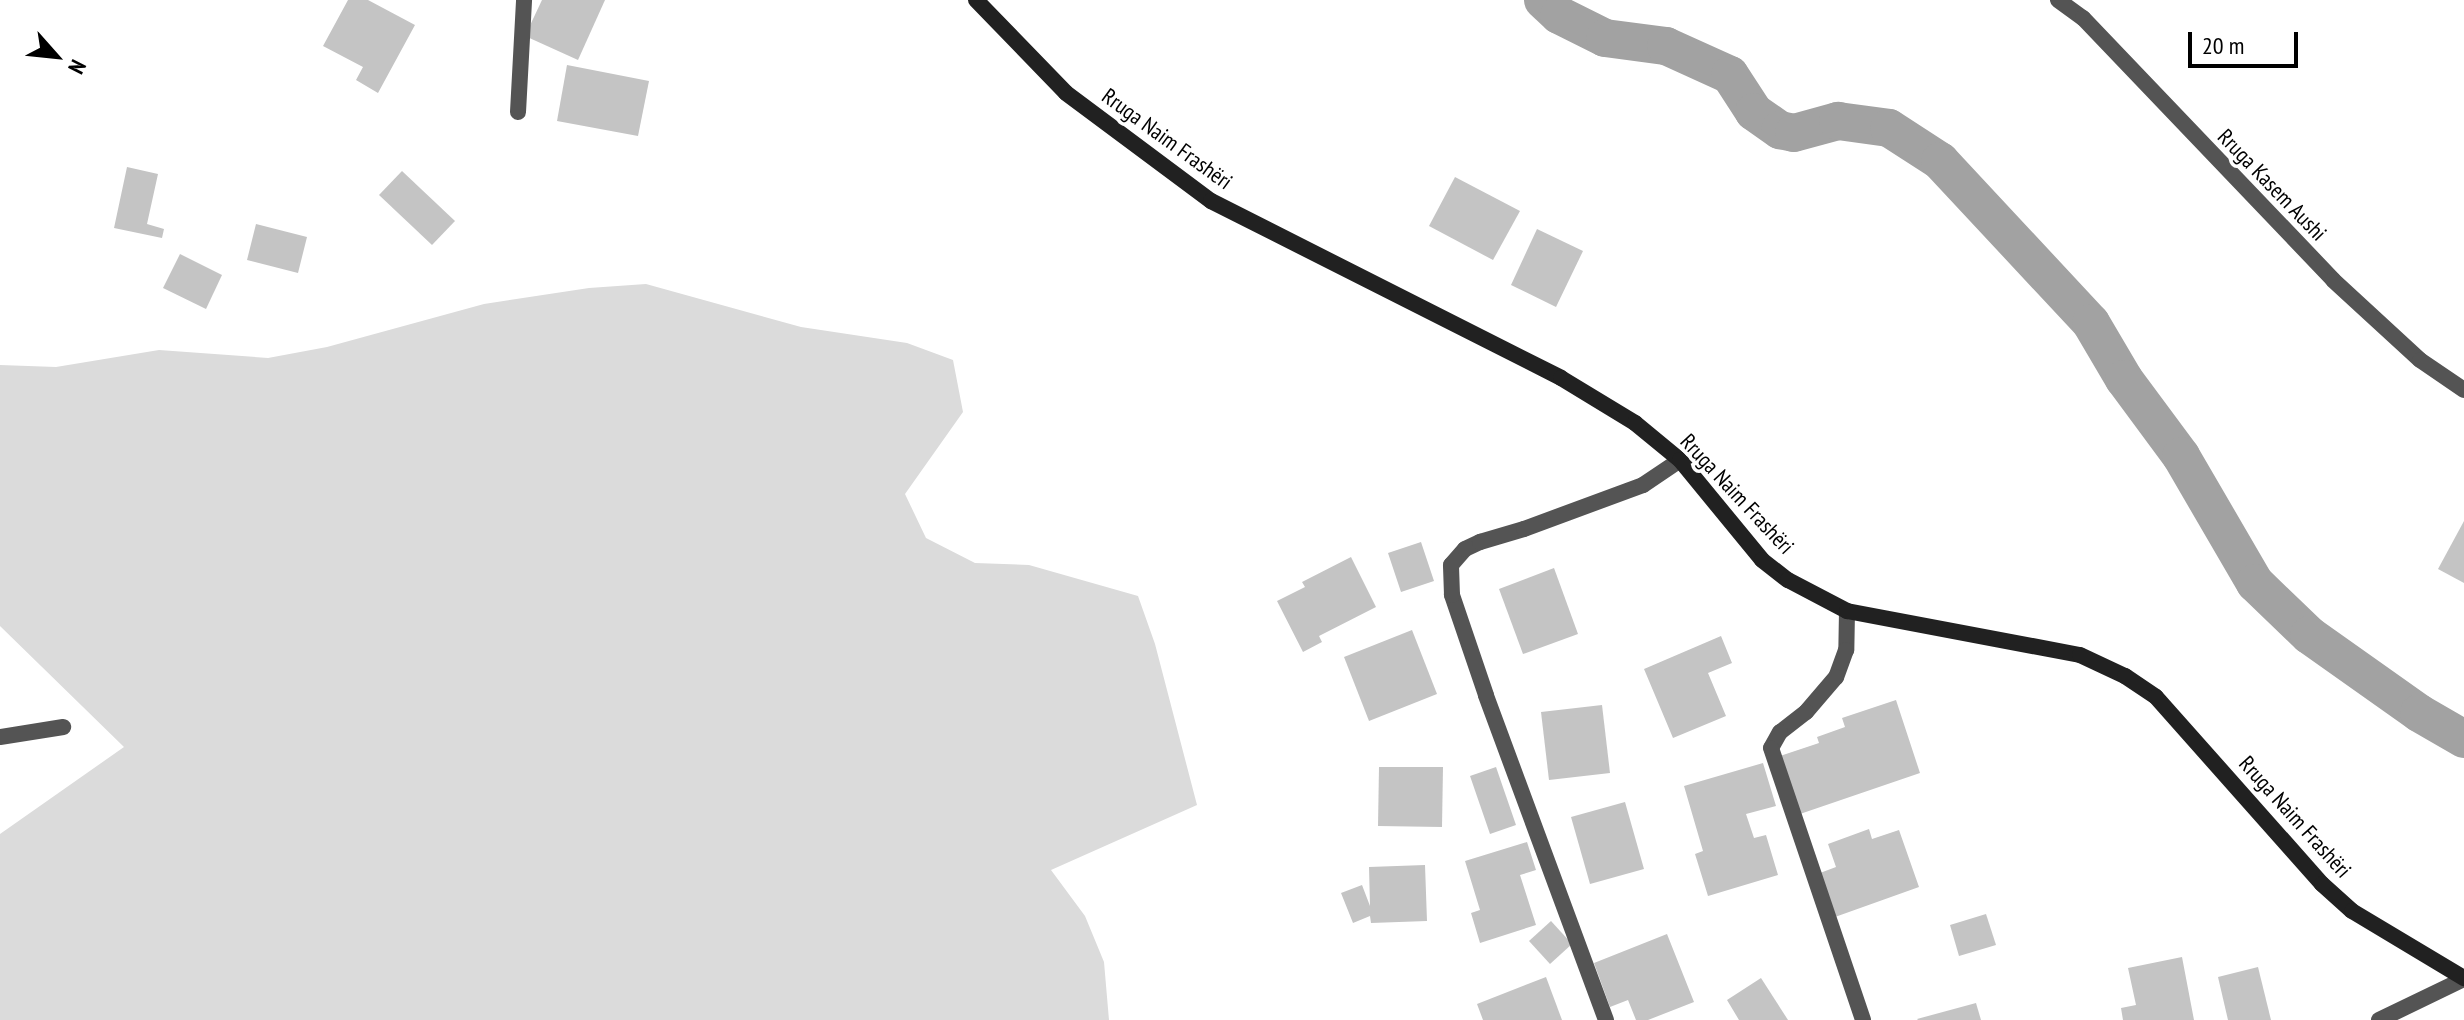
<!DOCTYPE html>
<html>
<head>
<meta charset="utf-8">
<style>
	body { margin:0 }
	#map { position:relative; width:2464px; height:1020px; overflow:hidden; background:#fff; font-family:"PT Sans Narrow",sans-serif }
	div>[style] { position:absolute }
	.green>* { inset:0; background:#dbdbdb }
	.canal>* { height:38px; margin:-19px; padding:0 19px; transform-origin:19px; border-radius:19px; background:#a2a2a2 }
	.building>* { inset:0; background:#c4c4c4 }
	.lane>* { height:16px; margin:-8px; padding:0 8px; transform-origin:8px; border-radius:8px; background:#545454 }
	.street>* { height:16px; margin:-8px; padding:0 8px; transform-origin:8px; border-radius:8px; background:#545454 }
	.secondary>* { height:16px; margin:-8px; padding:0 8px; transform-origin:8px; border-radius:8px; background:#212121 }
	span { translate:-50% -50%; white-space:nowrap; text-align:center; line-height:1.15; -webkit-text-stroke:7px #fff; paint-order:stroke }
	.street-label { font-size:22px; color:#000 }
	.north { position:absolute; left:16px; top:16px; width:80px; height:80px; -webkit-text-stroke:6px #fff; paint-order:stroke; rotate:117deg; font-size:22px; font-weight:700; line-height:32px; text-align:center; color:#000 }
	.north::after { content:''; display:block; margin:auto; width:28px; height:36px; background:#000; clip-path:polygon(50% 0,100% 100%,50% 72%,0 100%) }
	.scale { position:absolute; left:2188px; top:32px; width:110px; height:36px; box-sizing:border-box; border:4px solid #000; border-top:0; padding-left:10px; font-size:24px; line-height:28px; white-space:nowrap; color:#000; -webkit-text-stroke:6px #fff; paint-order:stroke }
</style>
</head>
<body>
<div id="map">
	<div class="green">
		<div style="clip-path:polygon(646px 284px,801px 327px,907px 343px,953px 360px,963px 412px,905px 494px,926px 538px,975px 563px,1029px 565px,1138px 596px,1155px 644px,1197px 805px,1051px 870px,1085px 916px,1104px 962px,1109px 1020px,0 1020px,0 834px,124px 747px,0 626px,0 365px,56px 367px,159px 350px,268px 358px,327px 347px,484px 304px,589px 288px)"></div>
	</div>
	<div class="canal">
		<div style="left:1543px;top:0;width:22px;rotate:43deg"></div>
		<div style="left:1559px;top:15px;width:51px;rotate:26.6deg"></div>
		<div style="left:1605px;top:38px;width:62px;rotate:7.5deg"></div>
		<div style="left:1666px;top:46px;width:70px;rotate:24.4deg"></div>
		<div style="left:1730px;top:75px;width:44px;rotate:57deg"></div>
		<div style="left:1754px;top:112px;width:32px;rotate:35deg"></div>
		<div style="left:1780px;top:130px;width:14px;rotate:12deg"></div>
		<div style="left:1794px;top:133px;width:46px;rotate:-15.3deg"></div>
		<div style="left:1838px;top:121px;width:51px;rotate:7.8deg"></div>
		<div style="left:1889px;top:128px;width:61px;rotate:32.9deg"></div>
		<div style="left:1940px;top:161px;width:221px;rotate:47deg"></div>
		<div style="left:2091px;top:323px;width:65px;rotate:59.5deg"></div>
		<div style="left:2124px;top:379px;width:96px;rotate:53.5deg"></div>
		<div style="left:2181px;top:456px;width:147px;rotate:59.8deg"></div>
		<div style="left:2255px;top:583px;width:75px;rotate:43.9deg"></div>
		<div style="left:2309px;top:635px;width:135px;rotate:35.3deg"></div>
		<div style="left:2419px;top:713px;width:52px;rotate:30deg"></div>
	</div>
	<div class="building">
		<div style="clip-path:polygon(348px 0,368px 0,415px 25px,378px 93px,356px 80px,363px 67px,323px 46px)"></div>
		<div style="clip-path:polygon(542px 0,605px 0,578px 60px,525px 36px)"></div>
		<div style="clip-path:polygon(567px 65px,649px 81px,638px 136px,557px 121px)"></div>
		<div style="clip-path:polygon(127px 167px,158px 174px,147px 224px,164px 229px,162px 238px,114px 228px)"></div>
		<div style="clip-path:polygon(402px 171px,455px 221px,432px 245px,379px 195px)"></div>
		<div style="clip-path:polygon(1455px 177px,1520px 211px,1493px 260px,1429px 226px)"></div>
		<div style="clip-path:polygon(256px 224px,307px 237px,298px 273px,247px 260px)"></div>
		<div style="clip-path:polygon(1537px 229px,1583px 251px,1556px 307px,1511px 285px)"></div>
		<div style="clip-path:polygon(180px 254px,222px 275px,206px 309px,163px 288px)"></div>
		<div style="clip-path:polygon(2464px 521px,2464px 583px,2438px 569px)"></div>
		<div style="clip-path:polygon(1421px 542px,1434px 581px,1401px 592px,1388px 553px)"></div>
		<div style="clip-path:polygon(1351px 557px,1376px 607px,1319px 636px,1322px 642px,1303px 652px,1277px 601px,1305px 587px,1302px 582px)"></div>
		<div style="clip-path:polygon(1554px 568px,1578px 634px,1523px 654px,1499px 589px)"></div>
		<div style="clip-path:polygon(1412px 630px,1437px 694px,1369px 721px,1344px 657px)"></div>
		<div style="clip-path:polygon(1721px 636px,1732px 663px,1708px 673px,1726px 716px,1673px 738px,1644px 669px)"></div>
		<div style="clip-path:polygon(1896px 700px,1920px 773px,1800px 814px,1780px 756px,1819px 743px,1817px 737px,1845px 727px,1842px 718px)"></div>
		<div style="clip-path:polygon(1602px 705px,1610px 773px,1549px 780px,1541px 712px)"></div>
		<div style="clip-path:polygon(1763px 763px,1776px 806px,1746px 814px,1754px 838px,1766px 835px,1778px 875px,1708px 896px,1695px 854px,1703px 851px,1684px 786px)"></div>
		<div style="clip-path:polygon(1379px 767px,1443px 767px,1442px 827px,1378px 826px)"></div>
		<div style="clip-path:polygon(1496px 767px,1516px 825px,1490px 834px,1470px 776px)"></div>
		<div style="clip-path:polygon(1625px 802px,1644px 869px,1590px 884px,1571px 817px)"></div>
		<div style="clip-path:polygon(1869px 829px,1872px 839px,1899px 830px,1919px 887px,1835px 917px,1820px 873px,1836px 867px,1828px 844px)"></div>
		<div style="clip-path:polygon(1527px 842px,1536px 870px,1520px 875px,1536px 925px,1480px 943px,1471px 913px,1480px 910px,1465px 861px)"></div>
		<div style="clip-path:polygon(1425px 865px,1427px 921px,1371px 923px,1370px 916px,1353px 923px,1341px 893px,1362px 885px,1370px 906px,1369px 867px)"></div>
		<div style="clip-path:polygon(1986px 914px,1996px 945px,1959px 956px,1950px 925px)"></div>
		<div style="clip-path:polygon(1551px 921px,1572px 944px,1550px 964px,1529px 941px)"></div>
		<div style="clip-path:polygon(1667px 934px,1694px 1002px,1648px 1020px,1636px 1020px,1628px 1000px,1610px 1007px,1594px 963px)"></div>
		<div style="clip-path:polygon(2182px 957px,2194px 1020px,2123px 1020px,2121px 1008px,2136px 1005px,2128px 968px)"></div>
		<div style="clip-path:polygon(2258px 967px,2271px 1020px,2228px 1020px,2218px 977px)"></div>
		<div style="clip-path:polygon(1546px 977px,1562px 1020px,1483px 1020px,1477px 1004px)"></div>
		<div style="clip-path:polygon(1761px 978px,1788px 1020px,1739px 1020px,1727px 1000px)"></div>
		<div style="clip-path:polygon(1976px 1003px,1981px 1020px,1918px 1020px,1917px 1019px)"></div>
	</div>
	<div class="lane">
		<div style="left:518px;top:112px;width:112px;rotate:-86.9deg"></div>
		<div style="left:0;top:737px;width:64px;rotate:-9deg"></div>
	</div>
	<div class="street">
		<div style="left:2058px;top:0;width:31px;rotate:36deg"></div>
		<div style="left:2083px;top:18px;width:362px;rotate:46.3deg"></div>
		<div style="left:2333px;top:280px;width:118px;rotate:42.6deg"></div>
		<div style="left:2420px;top:360px;width:53px;rotate:34.3deg"></div>
		<div style="left:1847px;top:611px;width:39px;rotate:91deg"></div>
		<div style="left:1846px;top:650px;width:29px;rotate:110deg"></div>
		<div style="left:1836px;top:677px;width:46px;rotate:130.6deg"></div>
		<div style="left:1806px;top:712px;width:33px;rotate:142deg"></div>
		<div style="left:1780px;top:732px;width:18px;rotate:119deg"></div>
		<div style="left:1771px;top:748px;width:287px;rotate:71.3deg"></div>
		<div style="left:1606px;top:1020px;width:346px;rotate:-110.3deg"></div>
		<div style="left:1486px;top:695px;width:106px;rotate:-108.8deg"></div>
		<div style="left:1452px;top:595px;width:30px;rotate:-92deg"></div>
		<div style="left:1451px;top:565px;width:21px;rotate:-49deg"></div>
		<div style="left:1465px;top:549px;width:17px;rotate:-25deg"></div>
		<div style="left:1480px;top:542px;width:46px;rotate:-16.5deg"></div>
		<div style="left:1524px;top:529px;width:127px;rotate:-20.3deg"></div>
		<div style="left:1643px;top:485px;width:45px;rotate:-34deg"></div>
		<div style="left:2379px;top:1020px;width:94px;rotate:-25.8deg"></div>
	</div>
	<div class="secondary">
		<div style="left:976px;top:0;width:129px;rotate:45.9deg"></div>
		<div style="left:1066px;top:93px;width:181px;rotate:36.7deg"></div>
		<div style="left:1211px;top:201px;width:392px;rotate:26.8deg"></div>
		<div style="left:1561px;top:378px;width:87px;rotate:31.3deg"></div>
		<div style="left:1635px;top:423px;width:58px;rotate:39.4deg"></div>
		<div style="left:1680px;top:460px;width:129px;rotate:50.6deg"></div>
		<div style="left:1762px;top:560px;width:33px;rotate:38deg"></div>
		<div style="left:1788px;top:580px;width:67px;rotate:27.7deg"></div>
		<div style="left:1847px;top:611px;width:237px;rotate:10.7deg"></div>
		<div style="left:2080px;top:655px;width:50px;rotate:25deg"></div>
		<div style="left:2125px;top:676px;width:37px;rotate:34deg"></div>
		<div style="left:2156px;top:697px;width:250px;rotate:48.4deg"></div>
		<div style="left:2322px;top:884px;width:40px;rotate:42deg"></div>
		<div style="left:2352px;top:911px;width:131px;rotate:30.9deg"></div>
	</div>
	<div class="street-label">
		<span style="left:1167px;top:139px;rotate:36deg">Rruga Naim Frashëri</span>
		<span style="left:2272px;top:185px;rotate:46deg">Rruga Kasem Aushi</span>
		<span style="left:1737px;top:494px;rotate:47deg">Rruga Naim Frashëri</span>
		<span style="left:2295px;top:817px;rotate:48deg">Rruga Naim Frashëri</span>
	</div>
	<div class="north">N</div>
	<div class="scale">20 m</div>
</div>
</body>
</html>
